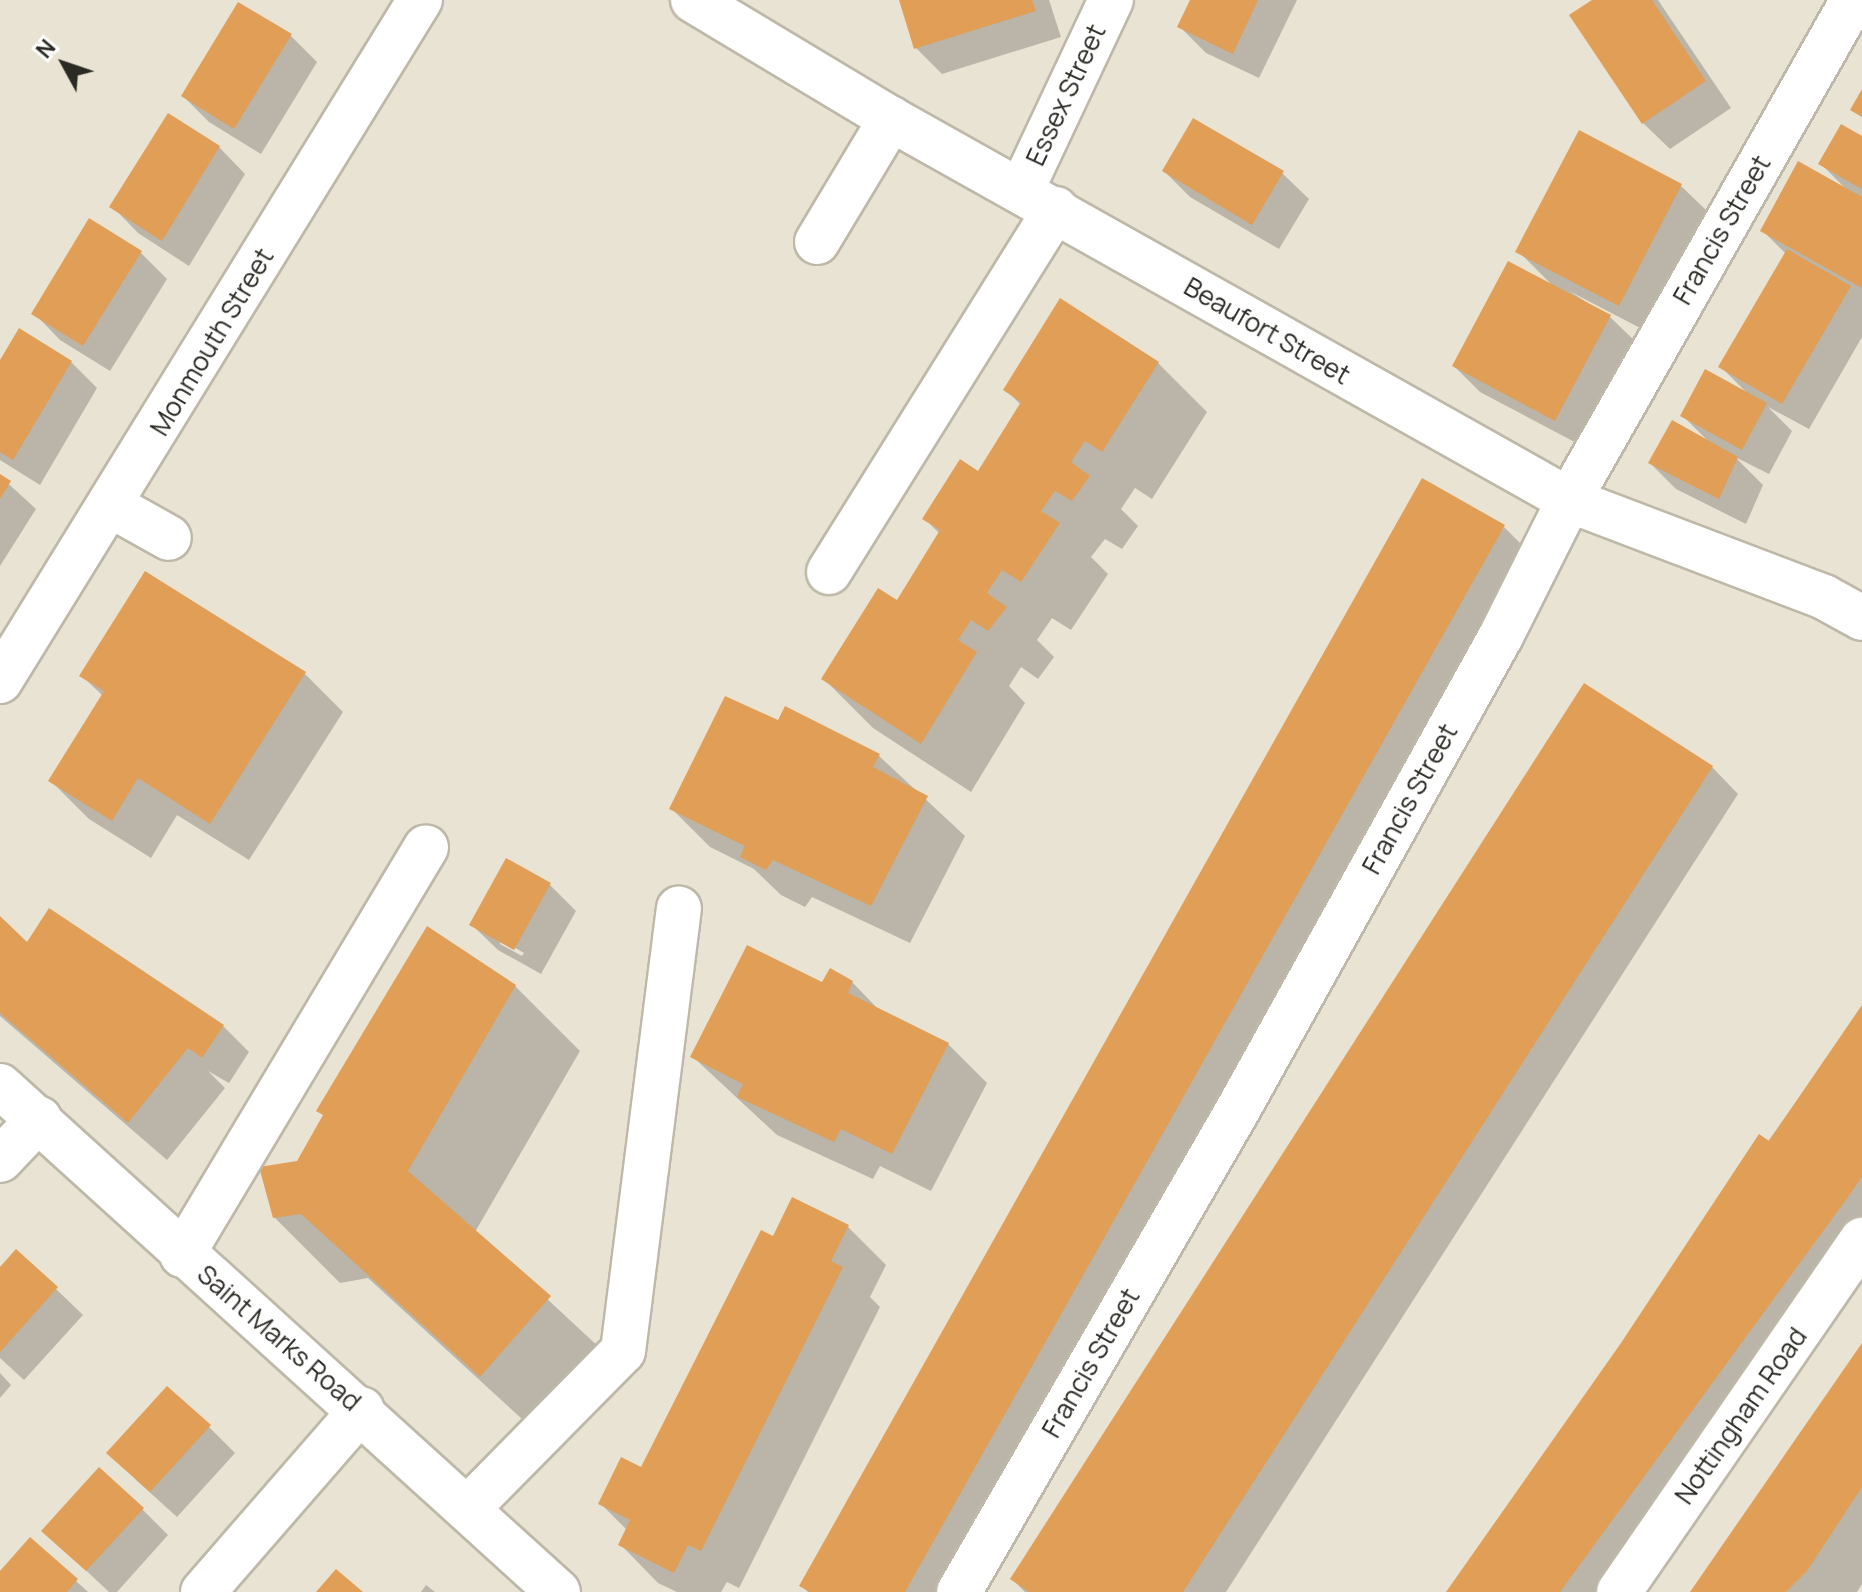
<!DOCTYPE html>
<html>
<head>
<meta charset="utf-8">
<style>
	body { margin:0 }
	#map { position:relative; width:1862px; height:1592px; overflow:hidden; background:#e9e3d3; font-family:Manrope,sans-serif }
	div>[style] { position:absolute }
	.shadow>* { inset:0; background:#0003 }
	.building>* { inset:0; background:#e09e56 }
	.roads { filter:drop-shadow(2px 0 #beb8a8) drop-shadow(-2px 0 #beb8a8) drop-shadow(0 2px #beb8a8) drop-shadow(0 -2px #beb8a8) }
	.minor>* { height:44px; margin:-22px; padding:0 22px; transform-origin:22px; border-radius:22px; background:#fff }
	span { translate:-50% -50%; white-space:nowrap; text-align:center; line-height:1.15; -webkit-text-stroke:7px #fff; paint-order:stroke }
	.street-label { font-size:26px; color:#2c2a24 }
	.north { position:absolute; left:24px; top:24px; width:80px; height:80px; -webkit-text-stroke:6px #fff; paint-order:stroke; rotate:310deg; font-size:22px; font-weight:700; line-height:32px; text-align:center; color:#2c2a24 }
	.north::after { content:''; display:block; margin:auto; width:28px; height:36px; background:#2c2a24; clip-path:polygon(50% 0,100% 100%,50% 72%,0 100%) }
</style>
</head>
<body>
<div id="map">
	<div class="shadow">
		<div style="clip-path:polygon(901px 0,1049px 0,1061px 37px,942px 74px,915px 47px)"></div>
		<div style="clip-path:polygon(1192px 0,1297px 0,1259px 78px,1206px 53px,1180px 27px)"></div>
		<div style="clip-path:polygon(1596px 0,1658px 0,1731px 108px,1670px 149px,1643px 123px)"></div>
		<div style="clip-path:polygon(291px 36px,317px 62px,261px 154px,209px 122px,183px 96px)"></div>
		<div style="clip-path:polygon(1579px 133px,1681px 186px,1708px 212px,1646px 331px,1569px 291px,1610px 317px,1637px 343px,1582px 446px,1480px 392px,1454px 366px,1551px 284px,1518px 251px)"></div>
		<div style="clip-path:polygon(1862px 138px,1862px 337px,1809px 429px,1768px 407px,1792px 431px,1769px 474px,1735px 457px,1763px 485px,1746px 524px,1676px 489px,1650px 463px,1709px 442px,1682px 415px,1747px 393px,1721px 367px,1786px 254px,1763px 231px,1847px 190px,1821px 164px)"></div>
		<div style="clip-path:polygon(219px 147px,245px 174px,189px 266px,138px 233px,112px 206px)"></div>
		<div style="clip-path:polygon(1164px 171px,1282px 173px,1309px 199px,1279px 249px,1190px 197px)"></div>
		<div style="clip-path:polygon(141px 253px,167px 279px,110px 371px,60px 340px,34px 313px)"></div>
		<div style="clip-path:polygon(71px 362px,97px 388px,40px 485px,0 460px,0 364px)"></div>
		<div style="clip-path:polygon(1158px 363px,1207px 412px,1152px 499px,1135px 488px,1121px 509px,1138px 526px,1122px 549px,1105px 539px,1091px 557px,1108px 574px,1071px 630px,1052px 618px,1037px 640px,1054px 657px,1038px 679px,1021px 667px,1009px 686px,1025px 703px,971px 792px,873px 728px,824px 679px,897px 603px,940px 534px,924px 518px,979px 473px,1021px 405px,1005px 389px)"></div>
		<div style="clip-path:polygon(0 476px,36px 509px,0 566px)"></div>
		<div style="clip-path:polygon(1504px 527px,1530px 553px,946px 1592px,808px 1592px,801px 1585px)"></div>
		<div style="clip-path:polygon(304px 673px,343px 712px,249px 860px,177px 815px,151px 858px,89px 819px,50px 780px,103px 696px,82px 676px)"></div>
		<div style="clip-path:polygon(779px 723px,878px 755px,965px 836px,910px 943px,812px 897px,805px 907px,781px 895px,754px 869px,710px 847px,672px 809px)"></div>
		<div style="clip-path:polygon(1712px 767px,1738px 794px,1226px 1592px,1025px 1592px,1012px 1579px)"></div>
		<div style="clip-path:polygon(evenodd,550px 885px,576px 911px,541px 974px,498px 950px,471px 924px,550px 885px,500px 939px,524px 953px,522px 956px,500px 944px,500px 939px)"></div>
		<div style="clip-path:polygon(0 919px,26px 944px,223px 1026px,249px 1052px,229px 1083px,208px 1071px,225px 1088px,167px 1160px,0 1016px)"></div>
		<div style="clip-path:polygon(852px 982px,881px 1012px,948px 1044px,987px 1083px,931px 1191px,880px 1166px,873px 1179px,777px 1135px,692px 1056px)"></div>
		<div style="clip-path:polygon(515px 986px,580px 1051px,475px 1232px,615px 1362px,546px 1441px,368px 1278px,340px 1283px,274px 1217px,298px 1162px)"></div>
		<div style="clip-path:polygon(1862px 1009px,1862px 1239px,1604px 1592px,1448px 1592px)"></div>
		<div style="clip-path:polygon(848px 1227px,886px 1265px,870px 1297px,880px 1307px,739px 1588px,727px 1582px,721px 1592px,677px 1592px,658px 1583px,620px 1544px,627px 1530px,600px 1503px,642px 1470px)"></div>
		<div style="clip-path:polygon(0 1270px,56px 1289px,83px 1315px,24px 1380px,0 1358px)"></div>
		<div style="clip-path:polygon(1862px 1346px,1862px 1584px,1857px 1592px,1692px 1592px)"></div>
		<div style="clip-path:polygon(0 1373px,11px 1385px,0 1398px)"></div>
		<div style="clip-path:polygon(209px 1427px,235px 1453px,177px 1517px,135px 1479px)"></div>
		<div style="clip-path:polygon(142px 1509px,168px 1535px,117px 1592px,109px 1592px,44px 1531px)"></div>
		<div style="clip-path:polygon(0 1575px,76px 1581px,88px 1592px,0 1592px)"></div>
		<div style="clip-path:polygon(426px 1585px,435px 1592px,421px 1592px)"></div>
	</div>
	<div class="building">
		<div style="clip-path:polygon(899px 0,1032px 0,1036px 11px,914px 49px)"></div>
		<div style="clip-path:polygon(1190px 0,1258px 0,1233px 54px,1177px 27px)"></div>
		<div style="clip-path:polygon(1592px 0,1652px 0,1706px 81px,1642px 124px,1569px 15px)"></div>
		<div style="clip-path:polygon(238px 2px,292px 34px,234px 129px,181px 96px)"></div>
		<div style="clip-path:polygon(1862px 89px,1862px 117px,1850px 110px)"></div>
		<div style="clip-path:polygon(168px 113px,220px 146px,162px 241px,109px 207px)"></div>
		<div style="clip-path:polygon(1193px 118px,1284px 171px,1252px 225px,1162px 171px)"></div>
		<div style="clip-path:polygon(1841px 124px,1862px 136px,1862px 189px,1818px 164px)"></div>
		<div style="clip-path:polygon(1579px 130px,1682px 184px,1619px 306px,1515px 252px)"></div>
		<div style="clip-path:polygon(1798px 161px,1862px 197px,1862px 288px,1760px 231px)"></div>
		<div style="clip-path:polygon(89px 218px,142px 251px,83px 346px,31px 314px)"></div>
		<div style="clip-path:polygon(1787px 249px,1851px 286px,1782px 404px,1718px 367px)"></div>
		<div style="clip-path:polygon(1508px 261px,1611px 315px,1555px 421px,1452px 366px)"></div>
		<div style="clip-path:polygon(1060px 298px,1159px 362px,1102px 452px,1085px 441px,1071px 462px,1090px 476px,1072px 501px,1055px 491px,1041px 511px,1060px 523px,1021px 582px,1002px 570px,987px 593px,1007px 607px,988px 631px,971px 620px,958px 640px,977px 652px,921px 744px,821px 679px,878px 588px,897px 600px,940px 530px,922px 519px,960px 459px,978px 471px,1021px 402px,1003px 390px)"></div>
		<div style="clip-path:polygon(19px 328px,72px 361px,13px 460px,0 452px,0 360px)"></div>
		<div style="clip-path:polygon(1705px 369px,1767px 403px,1742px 450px,1680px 416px)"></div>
		<div style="clip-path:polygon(1672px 420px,1738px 457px,1719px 499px,1648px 463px)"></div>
		<div style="clip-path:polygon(0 474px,11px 481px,0 499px)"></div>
		<div style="clip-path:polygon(1422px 478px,1505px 525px,905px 1592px,810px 1592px,799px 1586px)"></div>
		<div style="clip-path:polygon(145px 571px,306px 672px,210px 824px,138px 778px,112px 821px,48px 781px,104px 691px,79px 676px)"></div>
		<div style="clip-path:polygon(1584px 683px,1713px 766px,1183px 1592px,1029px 1592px,1010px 1579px)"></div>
		<div style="clip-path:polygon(725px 696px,778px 720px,785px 706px,880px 754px,873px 767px,928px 796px,871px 906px,773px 860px,766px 870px,740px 857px,745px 846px,669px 809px)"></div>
		<div style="clip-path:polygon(506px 858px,551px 883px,514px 950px,469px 925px)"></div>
		<div style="clip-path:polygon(49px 908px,224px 1025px,202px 1058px,188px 1048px,128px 1123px,0 1013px,0 916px,27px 942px)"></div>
		<div style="clip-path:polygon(427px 926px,516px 985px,408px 1171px,551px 1296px,480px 1377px,301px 1214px,273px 1218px,259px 1167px,297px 1161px,323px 1115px,316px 1111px)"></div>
		<div style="clip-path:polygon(747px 945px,822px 982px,830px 968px,853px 981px,848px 993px,949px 1043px,892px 1154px,841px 1129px,834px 1142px,737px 1097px,743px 1084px,690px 1057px)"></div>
		<div style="clip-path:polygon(1862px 1005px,1862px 1177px,1848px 1197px,1560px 1592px,1446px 1592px,1621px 1343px,1759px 1134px,1769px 1141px)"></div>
		<div style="clip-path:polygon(792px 1197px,849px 1225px,831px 1261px,843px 1267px,701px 1551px,688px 1545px,674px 1573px,618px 1545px,630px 1520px,598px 1504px,621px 1457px,641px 1467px,761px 1230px,773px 1236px)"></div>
		<div style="clip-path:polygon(16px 1249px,58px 1287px,0 1352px,0 1267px)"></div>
		<div style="clip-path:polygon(1862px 1343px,1862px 1487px,1807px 1571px,1786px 1592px,1690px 1592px)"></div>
		<div style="clip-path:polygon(167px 1386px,211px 1425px,150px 1492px,106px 1453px)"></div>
		<div style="clip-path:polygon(99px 1467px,144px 1508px,86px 1571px,41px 1531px)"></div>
		<div style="clip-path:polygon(30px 1537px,78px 1579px,67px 1592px,0 1592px,0 1571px)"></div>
		<div style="clip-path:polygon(336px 1569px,363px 1592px,316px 1592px)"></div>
	</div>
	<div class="roads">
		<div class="minor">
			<div style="left:693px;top:0;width:231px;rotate:31deg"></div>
			<div style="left:891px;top:119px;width:778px;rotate:29.33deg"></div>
			<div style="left:1569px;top:500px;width:273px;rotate:20.8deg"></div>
			<div style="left:1824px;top:597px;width:43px;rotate:28.9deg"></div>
			<div style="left:1022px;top:189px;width:209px;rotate:-64.8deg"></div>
			<div style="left:817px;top:242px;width:144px;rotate:-59deg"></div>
			<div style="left:112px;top:506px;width:65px;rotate:29.3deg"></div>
			<div style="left:829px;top:572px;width:428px;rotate:-58deg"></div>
			<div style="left:0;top:681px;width:800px;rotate:-58.34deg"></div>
			<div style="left:0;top:1086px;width:753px;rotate:42.2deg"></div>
			<div style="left:0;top:1160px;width:57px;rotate:-46.4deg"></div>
			<div style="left:182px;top:1255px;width:475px;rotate:-59.1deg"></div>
			<div style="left:467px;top:1509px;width:222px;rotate:-45.4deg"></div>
			<div style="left:623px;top:1351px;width:446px;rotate:-82.8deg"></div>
			<div style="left:203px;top:1592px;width:242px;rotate:-49deg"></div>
			<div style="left:959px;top:1592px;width:553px;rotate:-59.96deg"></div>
			<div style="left:1236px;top:1113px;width:546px;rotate:-60.95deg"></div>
			<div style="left:1501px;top:636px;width:152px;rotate:-63.4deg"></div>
			<div style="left:1569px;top:500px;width:575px;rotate:-60.4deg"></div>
			<div style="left:1619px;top:1592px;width:428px;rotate:-55.4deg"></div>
		</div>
	</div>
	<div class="street-label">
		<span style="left:1066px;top:95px;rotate:-65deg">Essex Street</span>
		<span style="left:1722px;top:230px;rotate:-60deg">Francis Street</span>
		<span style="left:1267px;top:331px;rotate:30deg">Beaufort Street</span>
		<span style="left:212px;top:342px;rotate:-59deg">Monmouth Street</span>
		<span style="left:1410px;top:799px;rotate:-61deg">Francis Street</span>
		<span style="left:279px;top:1338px;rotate:41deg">Saint Marks Road</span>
		<span style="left:1091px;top:1363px;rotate:-60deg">Francis Street</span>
		<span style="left:1741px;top:1416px;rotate:-55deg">Nottingham Road</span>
	</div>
	<div class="north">N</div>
</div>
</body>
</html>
